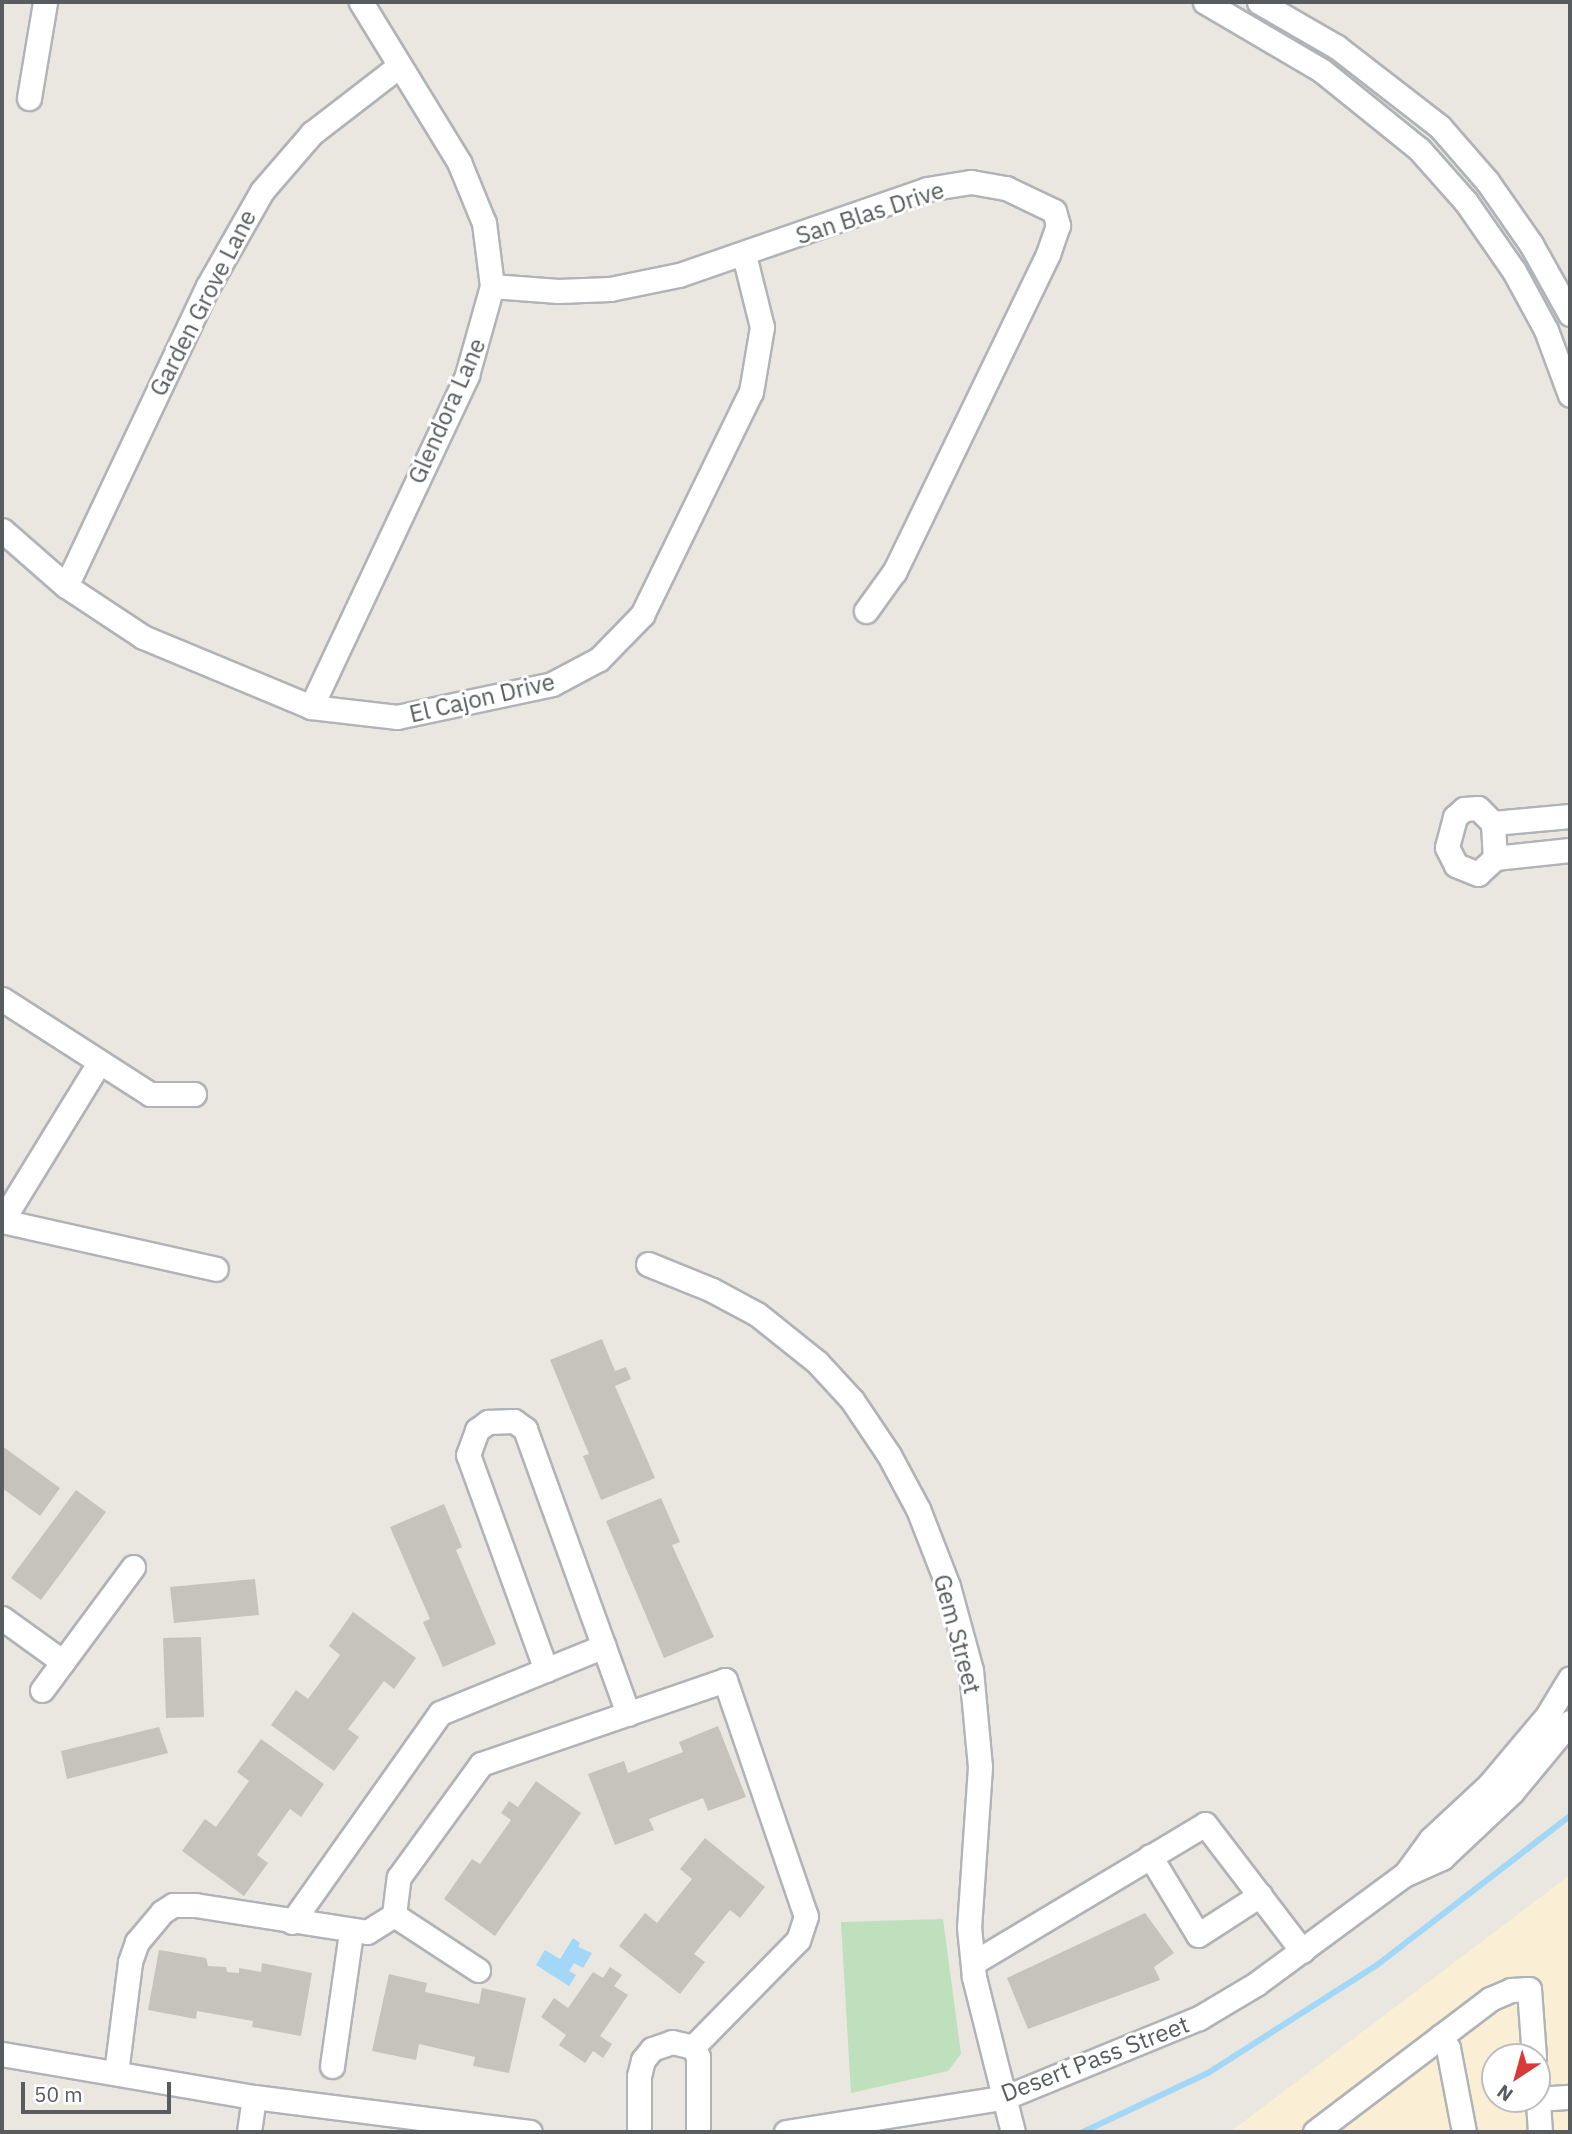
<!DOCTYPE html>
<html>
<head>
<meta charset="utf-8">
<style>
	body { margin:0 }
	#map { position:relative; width:1572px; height:2134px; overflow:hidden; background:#eae7e0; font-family:"IBM Plex Sans",sans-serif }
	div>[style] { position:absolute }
	.commercial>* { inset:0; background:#faefd5 }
	.green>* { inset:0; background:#bfe0bd }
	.water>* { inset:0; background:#a3d7f7 }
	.stream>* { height:6px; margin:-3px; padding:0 3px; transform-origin:3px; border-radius:3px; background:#a3d7f7 }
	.building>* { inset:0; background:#c6c2bc }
	.roads { filter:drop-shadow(2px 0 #b0b3b7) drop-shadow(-2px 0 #b0b3b7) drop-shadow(0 2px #b0b3b7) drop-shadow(0 -2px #b0b3b7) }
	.minor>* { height:23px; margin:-11.5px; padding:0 11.5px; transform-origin:11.5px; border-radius:11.5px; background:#fff }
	span { translate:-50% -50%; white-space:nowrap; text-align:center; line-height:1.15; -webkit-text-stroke:6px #fff; paint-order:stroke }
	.street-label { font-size:24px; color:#585c5f }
	.frame { position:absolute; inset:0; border:4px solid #585c5f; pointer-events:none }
	.north { position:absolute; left:1481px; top:2043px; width:70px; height:70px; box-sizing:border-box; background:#fff; border:2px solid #bcbebf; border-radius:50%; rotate:216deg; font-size:19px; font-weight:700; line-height:28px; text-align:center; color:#585c5f }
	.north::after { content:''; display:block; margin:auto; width:24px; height:32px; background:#d93a37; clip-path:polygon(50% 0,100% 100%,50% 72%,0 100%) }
	.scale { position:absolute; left:21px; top:2082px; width:150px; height:32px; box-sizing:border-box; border:4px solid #585c5f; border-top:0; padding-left:9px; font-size:21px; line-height:24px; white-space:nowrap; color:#585c5f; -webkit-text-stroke:5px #fff; paint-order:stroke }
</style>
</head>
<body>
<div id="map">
	<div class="commercial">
		<div style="clip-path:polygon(evenodd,1570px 1875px,1570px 2132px,1230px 2132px,1570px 1875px,1495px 2057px,1537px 2057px,1537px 2099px,1495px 2099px,1495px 2057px)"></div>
	</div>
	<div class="green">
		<div style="clip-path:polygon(943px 1919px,961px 2054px,948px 2071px,851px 2093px,841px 1922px)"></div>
	</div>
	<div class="water">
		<div style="clip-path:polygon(573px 1938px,580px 1943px,578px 1947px,592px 1953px,583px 1968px,574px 1963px,569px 1971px,576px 1975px,569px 1986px,536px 1965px,545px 1950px,560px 1959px)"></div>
	</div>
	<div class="stream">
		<div style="left:1083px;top:2132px;width:138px;rotate:-25.3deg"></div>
		<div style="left:1208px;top:2073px;width:201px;rotate:-32.6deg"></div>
		<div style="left:1377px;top:1965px;width:244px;rotate:-37.7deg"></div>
	</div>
	<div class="building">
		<div style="clip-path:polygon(602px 1339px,615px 1371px,626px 1367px,631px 1379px,615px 1386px,655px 1478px,601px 1500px,583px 1456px,589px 1454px,550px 1360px)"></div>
		<div style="clip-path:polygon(2px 1446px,60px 1488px,40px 1516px,2px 1488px)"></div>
		<div style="clip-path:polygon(76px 1490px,106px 1512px,41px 1600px,11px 1578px)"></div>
		<div style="clip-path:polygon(661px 1498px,680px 1542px,672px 1545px,714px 1637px,664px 1658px,606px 1521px)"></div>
		<div style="clip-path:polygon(444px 1504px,462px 1547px,456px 1550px,496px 1644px,443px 1667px,423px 1622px,430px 1619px,390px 1527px)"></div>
		<div style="clip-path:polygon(255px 1579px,259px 1615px,174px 1623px,170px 1587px)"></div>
		<div style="clip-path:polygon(353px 1612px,416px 1658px,394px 1689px,384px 1681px,348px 1729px,359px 1737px,334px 1771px,271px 1725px,296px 1690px,308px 1699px,340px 1655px,329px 1646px)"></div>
		<div style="clip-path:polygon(201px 1637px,204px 1717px,166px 1718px,163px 1638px)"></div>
		<div style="clip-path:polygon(718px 1726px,746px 1797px,708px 1811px,703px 1798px,649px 1819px,654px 1830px,615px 1845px,588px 1774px,624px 1761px,628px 1773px,683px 1752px,679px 1742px)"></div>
		<div style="clip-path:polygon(159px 1727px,168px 1753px,67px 1779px,61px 1751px)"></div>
		<div style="clip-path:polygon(261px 1739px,324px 1784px,301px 1817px,290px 1809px,257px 1855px,268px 1863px,244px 1896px,182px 1851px,205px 1819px,216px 1827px,249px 1781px,237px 1772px)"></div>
		<div style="clip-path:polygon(536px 1781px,581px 1813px,495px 1936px,444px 1899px,472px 1859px,480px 1864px,511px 1820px,501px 1813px,509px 1801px,518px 1807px)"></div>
		<div style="clip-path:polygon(705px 1838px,765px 1887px,740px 1918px,730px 1910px,694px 1954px,705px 1962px,680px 1994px,619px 1946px,645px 1913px,657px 1923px,692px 1879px,680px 1869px)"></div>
		<div style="clip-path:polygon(1145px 1913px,1174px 1953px,1154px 1967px,1160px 1980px,1028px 2029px,1007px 1978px)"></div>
		<div style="clip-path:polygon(159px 1950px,206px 1958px,208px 1966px,226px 1967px,227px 1972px,239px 1973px,239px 1968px,261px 1972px,262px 1963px,312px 1973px,301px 2036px,252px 2027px,253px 2021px,197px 2011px,196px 2019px,148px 2010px)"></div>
		<div style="clip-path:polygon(610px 1967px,622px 1975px,614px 1986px,628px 1995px,600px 2036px,612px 2044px,603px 2058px,593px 2051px,585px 2063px,559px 2045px,566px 2035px,541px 2017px,554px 1998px,568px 2008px,593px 1972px,603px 1978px)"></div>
		<div style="clip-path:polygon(389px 1974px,427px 1983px,425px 1992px,479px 2004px,482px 1988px,526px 1998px,509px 2073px,473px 2066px,475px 2057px,419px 2044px,416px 2060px,372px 2051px)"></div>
	</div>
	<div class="roads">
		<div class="minor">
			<div style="left:1205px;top:2px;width:134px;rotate:30.4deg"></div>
			<div style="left:1321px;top:70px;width:126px;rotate:38.9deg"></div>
			<div style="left:1419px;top:149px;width:71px;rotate:48.4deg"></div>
			<div style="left:1466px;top:202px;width:84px;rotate:55.2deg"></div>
			<div style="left:1514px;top:271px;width:67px;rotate:61.5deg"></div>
			<div style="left:1546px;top:330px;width:69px;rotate:69.7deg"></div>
			<div style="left:1259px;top:2px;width:90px;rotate:30deg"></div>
			<div style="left:1337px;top:47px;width:130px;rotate:37.8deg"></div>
			<div style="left:1440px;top:127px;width:72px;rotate:49deg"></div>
			<div style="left:1487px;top:181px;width:77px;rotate:55.1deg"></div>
			<div style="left:1531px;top:244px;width:80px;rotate:60.9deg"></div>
			<div style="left:29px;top:98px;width:97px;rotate:-80.5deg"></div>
			<div style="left:492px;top:286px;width:66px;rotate:4.3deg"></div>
			<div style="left:558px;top:291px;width:52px;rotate:-2.2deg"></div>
			<div style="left:610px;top:289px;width:70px;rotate:-11.5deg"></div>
			<div style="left:679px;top:275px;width:262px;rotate:-19.1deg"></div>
			<div style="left:927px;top:189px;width:45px;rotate:-9deg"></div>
			<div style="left:971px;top:182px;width:36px;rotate:10deg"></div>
			<div style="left:1006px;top:188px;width:53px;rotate:25.6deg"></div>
			<div style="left:1054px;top:211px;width:15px;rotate:74deg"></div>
			<div style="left:1058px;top:225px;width:31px;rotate:109deg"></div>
			<div style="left:1048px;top:254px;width:353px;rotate:115.8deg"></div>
			<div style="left:894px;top:572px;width:48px;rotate:125.7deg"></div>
			<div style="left:2px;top:530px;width:85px;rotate:41.2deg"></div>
			<div style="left:66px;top:586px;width:92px;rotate:33.5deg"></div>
			<div style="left:143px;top:637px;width:182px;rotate:22.6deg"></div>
			<div style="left:311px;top:707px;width:87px;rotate:6.6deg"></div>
			<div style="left:397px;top:717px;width:158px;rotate:-12deg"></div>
			<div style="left:552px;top:684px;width:53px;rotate:-28deg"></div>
			<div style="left:599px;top:659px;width:62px;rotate:-45.7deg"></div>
			<div style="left:642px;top:615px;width:248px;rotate:-64deg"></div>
			<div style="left:751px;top:392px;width:66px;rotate:-80.4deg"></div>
			<div style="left:762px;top:327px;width:74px;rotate:-104deg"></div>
			<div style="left:66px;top:586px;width:332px;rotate:-64.7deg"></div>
			<div style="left:208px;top:286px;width:109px;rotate:-60.4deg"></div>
			<div style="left:262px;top:191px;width:77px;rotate:-49.2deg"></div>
			<div style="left:312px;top:133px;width:110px;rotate:-37.6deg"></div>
			<div style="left:311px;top:707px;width:367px;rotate:-64.8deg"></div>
			<div style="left:467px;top:375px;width:92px;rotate:-74.3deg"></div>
			<div style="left:492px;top:286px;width:64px;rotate:-97.2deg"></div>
			<div style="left:484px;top:223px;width:66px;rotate:-112.3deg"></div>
			<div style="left:459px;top:162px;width:188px;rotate:-121.5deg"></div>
			<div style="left:1478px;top:808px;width:21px;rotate:45deg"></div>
			<div style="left:1493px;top:823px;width:35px;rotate:87deg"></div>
			<div style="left:1495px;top:858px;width:23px;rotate:137deg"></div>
			<div style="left:1478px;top:874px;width:24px;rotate:-158deg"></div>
			<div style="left:1456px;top:865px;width:20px;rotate:-117deg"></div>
			<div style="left:1447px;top:847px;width:31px;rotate:-75deg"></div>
			<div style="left:1455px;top:817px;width:12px;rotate:-42deg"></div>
			<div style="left:1464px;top:809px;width:14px;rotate:-4deg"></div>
			<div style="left:1493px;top:823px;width:77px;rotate:-5.2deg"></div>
			<div style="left:1495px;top:858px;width:75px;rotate:-6.1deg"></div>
			<div style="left:2px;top:999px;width:176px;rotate:32.7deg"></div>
			<div style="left:150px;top:1094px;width:44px"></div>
			<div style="left:2px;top:1221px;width:219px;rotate:12.6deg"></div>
			<div style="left:2px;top:1221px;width:185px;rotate:-58.5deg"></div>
			<div style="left:648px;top:1264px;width:69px;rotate:22.1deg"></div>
			<div style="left:712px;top:1290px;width:51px;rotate:28.1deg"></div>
			<div style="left:757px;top:1314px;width:77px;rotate:38.7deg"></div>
			<div style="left:817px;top:1362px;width:52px;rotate:47.4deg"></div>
			<div style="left:852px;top:1400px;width:66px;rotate:56.1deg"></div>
			<div style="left:889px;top:1455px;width:61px;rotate:61.8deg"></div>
			<div style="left:918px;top:1509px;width:83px;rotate:68.7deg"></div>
			<div style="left:948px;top:1586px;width:87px;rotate:74.7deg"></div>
			<div style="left:971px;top:1670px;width:97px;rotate:84.7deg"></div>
			<div style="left:980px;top:1767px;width:160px;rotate:93.9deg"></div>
			<div style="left:969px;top:1927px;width:50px;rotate:84.3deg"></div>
			<div style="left:974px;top:1977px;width:160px;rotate:75.9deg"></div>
			<div style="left:2px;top:1618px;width:75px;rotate:35.8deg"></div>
			<div style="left:546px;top:1670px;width:229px;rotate:-109.9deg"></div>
			<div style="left:468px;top:1455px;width:27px;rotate:-70deg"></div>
			<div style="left:477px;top:1430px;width:14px;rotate:-36deg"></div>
			<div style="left:488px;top:1422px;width:26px;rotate:-2deg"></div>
			<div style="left:514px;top:1421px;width:14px;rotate:36deg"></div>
			<div style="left:525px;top:1429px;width:303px;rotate:70.1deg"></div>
			<div style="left:42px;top:1690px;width:153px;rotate:-53.5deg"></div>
			<div style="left:1150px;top:1856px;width:92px;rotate:58.7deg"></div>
			<div style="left:1198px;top:1935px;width:74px;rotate:-32.8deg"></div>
			<div style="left:1406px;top:1873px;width:42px;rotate:-53.7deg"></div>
			<div style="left:1431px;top:1839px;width:79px;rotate:-43deg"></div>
			<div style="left:1489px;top:1785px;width:90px;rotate:-50deg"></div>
			<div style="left:1547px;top:1716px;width:44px;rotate:-58.8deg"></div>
			<div style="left:292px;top:1922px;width:256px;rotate:-54.7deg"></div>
			<div style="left:440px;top:1713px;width:177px;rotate:-22.2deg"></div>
			<div style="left:973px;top:1963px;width:270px;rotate:-30.9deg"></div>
			<div style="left:1205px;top:1824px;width:160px;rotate:52.6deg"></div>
			<div style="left:478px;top:1970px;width:100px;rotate:-146.8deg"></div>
			<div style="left:394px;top:1915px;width:38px;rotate:-83deg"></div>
			<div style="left:399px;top:1877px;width:140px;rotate:-54deg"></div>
			<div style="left:481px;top:1764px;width:258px;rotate:-19deg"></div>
			<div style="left:725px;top:1680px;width:250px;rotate:71.1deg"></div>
			<div style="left:806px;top:1916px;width:25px;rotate:108deg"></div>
			<div style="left:798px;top:1940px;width:150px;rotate:134.5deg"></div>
			<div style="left:1441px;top:2036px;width:14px;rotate:60deg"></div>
			<div style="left:1448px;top:2048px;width:86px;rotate:79.2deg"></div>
			<div style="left:2px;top:2054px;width:256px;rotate:9.7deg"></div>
			<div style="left:254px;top:2097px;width:278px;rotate:7.2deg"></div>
			<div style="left:332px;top:2066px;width:135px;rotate:-81.9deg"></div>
			<div style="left:116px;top:2073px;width:112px;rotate:-82.8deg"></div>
			<div style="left:130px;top:1962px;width:21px;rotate:-71deg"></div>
			<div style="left:137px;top:1942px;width:39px;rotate:-50deg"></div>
			<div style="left:162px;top:1912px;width:13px;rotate:-32deg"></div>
			<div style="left:173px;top:1905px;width:22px"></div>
			<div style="left:195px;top:1905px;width:174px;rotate:8.9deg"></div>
			<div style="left:367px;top:1932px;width:32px;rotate:-32deg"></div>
			<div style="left:1537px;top:2087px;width:45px;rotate:86.2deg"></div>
			<div style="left:1538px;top:2099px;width:32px;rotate:-4deg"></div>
			<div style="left:249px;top:2132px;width:35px;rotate:-82deg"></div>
			<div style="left:639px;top:2132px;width:56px;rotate:-90deg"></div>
			<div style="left:639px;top:2076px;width:16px;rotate:-76deg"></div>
			<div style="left:643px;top:2060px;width:14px;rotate:-51deg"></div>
			<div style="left:652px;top:2049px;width:21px;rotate:-19deg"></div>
			<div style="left:672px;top:2042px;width:22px;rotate:13deg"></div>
			<div style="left:693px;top:2047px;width:11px;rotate:63deg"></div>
			<div style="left:698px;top:2057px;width:75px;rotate:90deg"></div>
			<div style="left:786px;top:2132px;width:223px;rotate:-9deg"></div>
			<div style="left:1006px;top:2097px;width:209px;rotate:-22.3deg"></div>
			<div style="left:1199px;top:2018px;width:66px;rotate:-30.8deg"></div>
			<div style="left:1256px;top:1984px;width:184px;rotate:-36.4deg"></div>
			<div style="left:1404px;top:1875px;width:42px;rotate:-24.1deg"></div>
			<div style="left:1442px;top:1858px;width:96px;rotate:-43.3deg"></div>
			<div style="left:1512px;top:1792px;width:91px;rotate:-50.4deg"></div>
			<div style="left:1315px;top:2132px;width:220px;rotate:-37.2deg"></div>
			<div style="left:1490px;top:1999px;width:23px;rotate:-23deg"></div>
			<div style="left:1511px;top:1990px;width:18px;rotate:-3deg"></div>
			<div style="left:1529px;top:1989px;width:68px;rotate:85.8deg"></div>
		</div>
	</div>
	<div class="street-label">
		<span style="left:870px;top:213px;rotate:-18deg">San Blas Drive</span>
		<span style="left:203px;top:303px;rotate:-63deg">Garden Grove Lane</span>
		<span style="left:447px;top:411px;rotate:-66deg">Glendora Lane</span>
		<span style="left:482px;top:698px;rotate:-13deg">El Cajon Drive</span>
		<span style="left:957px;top:1634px;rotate:75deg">Gem Street</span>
		<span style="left:1095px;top:2059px;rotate:-21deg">Desert Pass Street</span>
	</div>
	<div class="frame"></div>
	<div class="north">N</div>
	<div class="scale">50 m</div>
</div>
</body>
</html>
